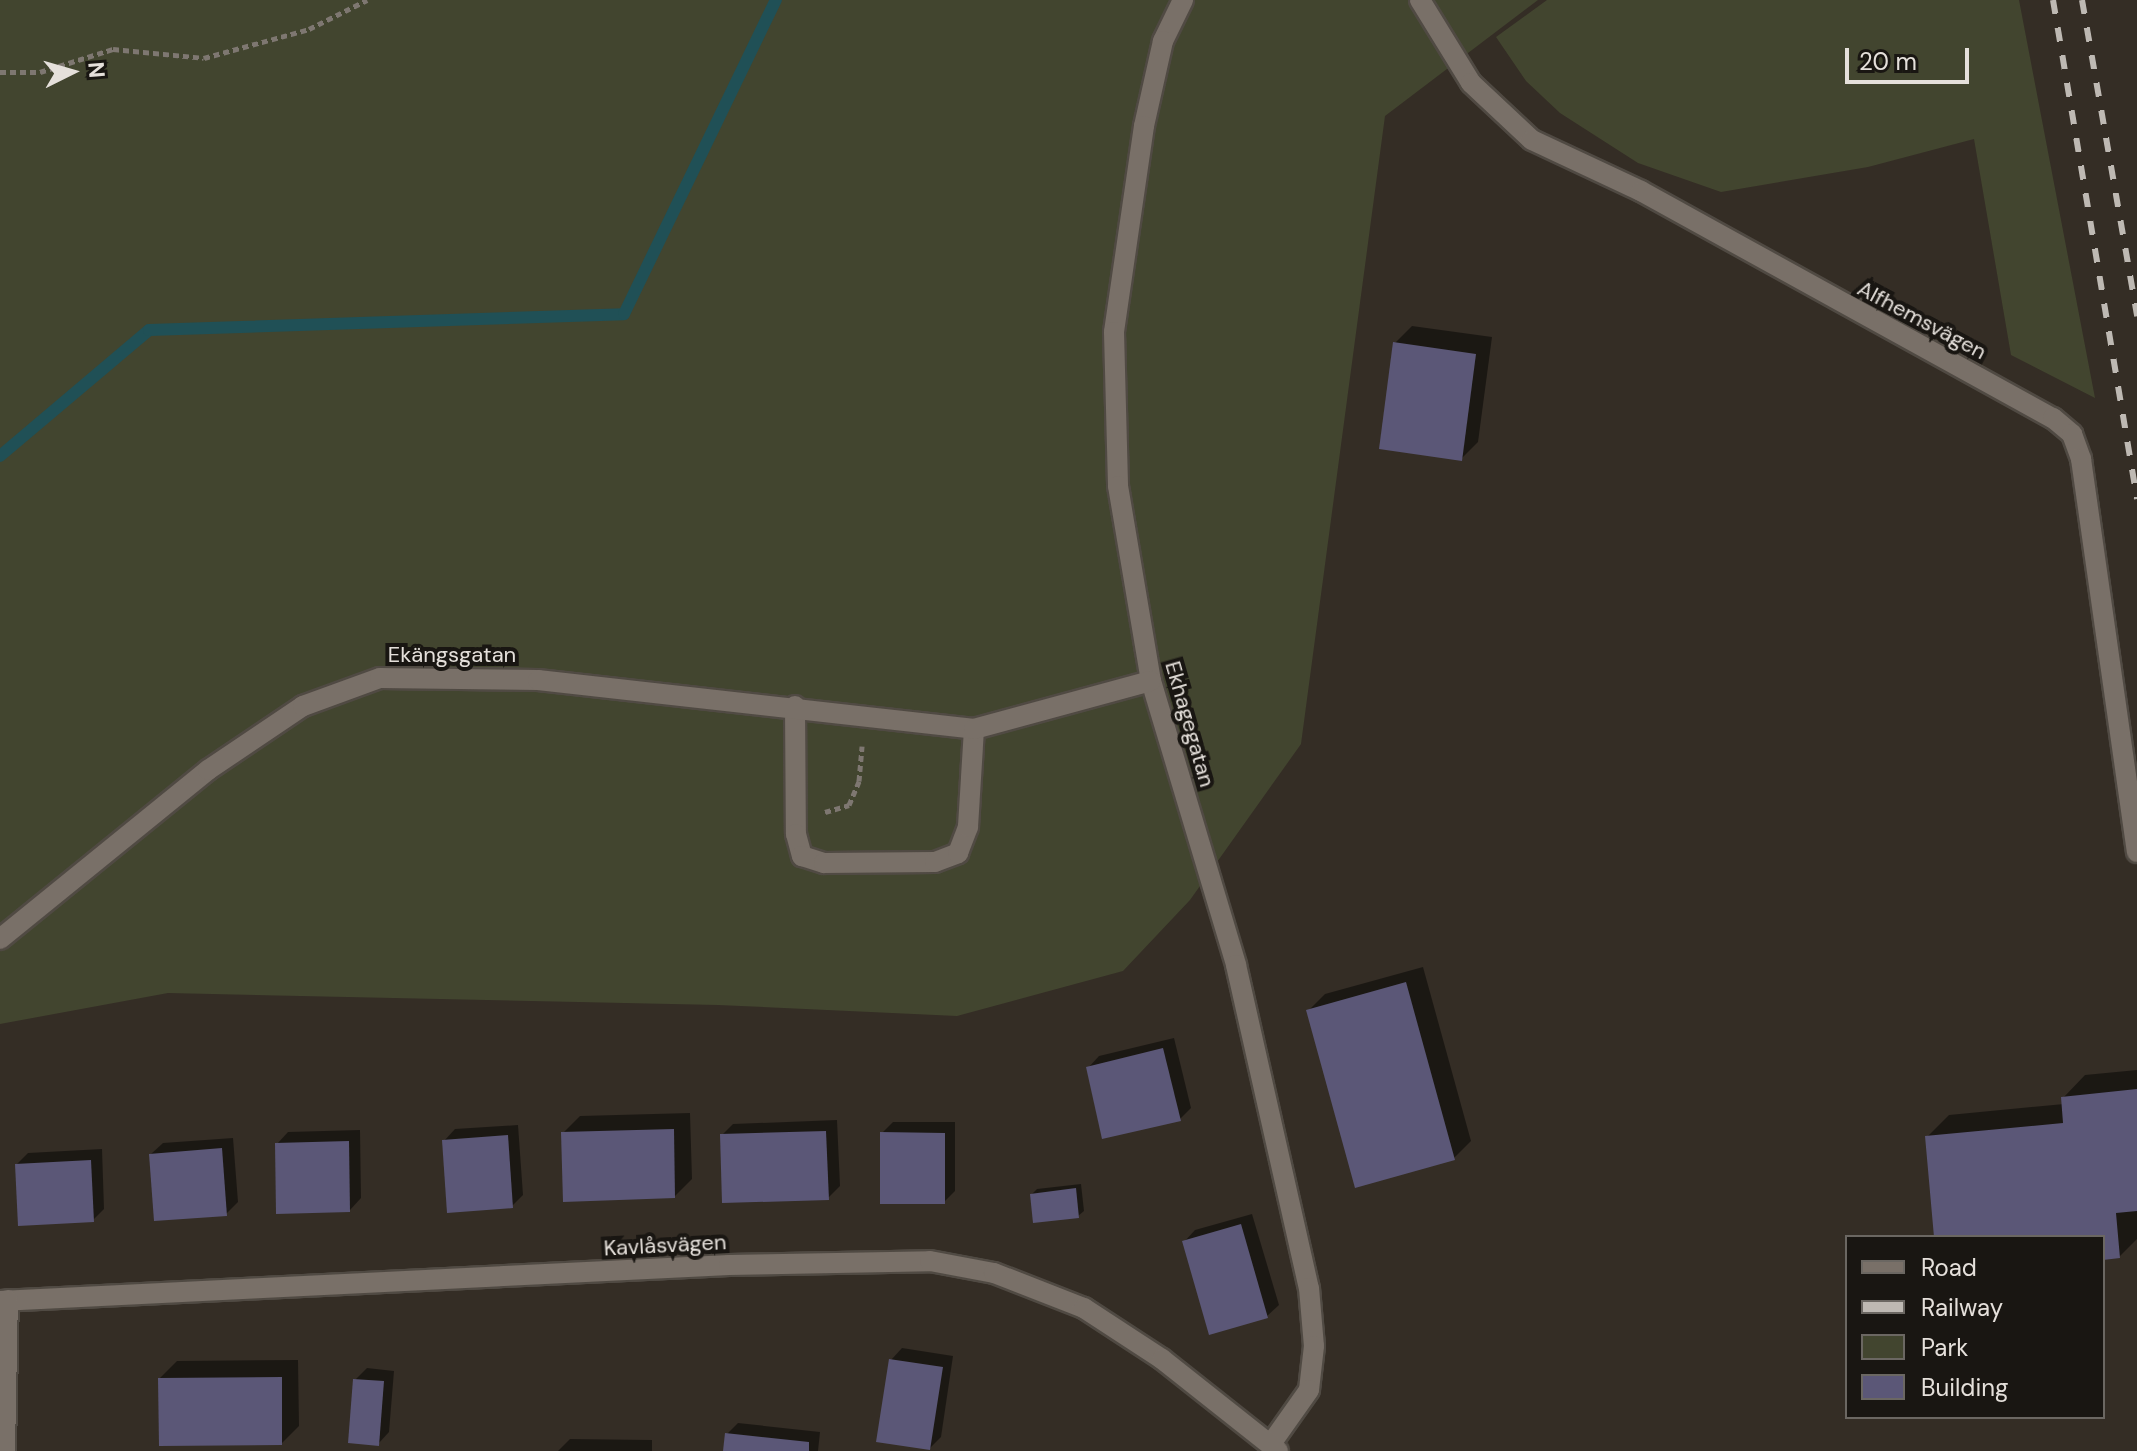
<!DOCTYPE html>
<html>
<head>
<meta charset="utf-8">
<style>
	body { margin:0 }
	#map { position:relative; width:2137px; height:1451px; overflow:hidden; background:#342d25; font-family:"DM Sans",sans-serif }
	div>[style] { position:absolute }
	.green>* { inset:0; background:#42452f }
	.shadow>* { inset:0; background:#0007 }
	.stream>* { height:12px; margin:-6px; padding:0 6px; transform-origin:6px; border-radius:6px; background:#205056 }
	.building>* { inset:0; background:#5b5777 }
	.path>* { height:5px; margin-top:-2.5px; transform-origin:0; background:repeating-linear-gradient(90deg,#7e7771 0 6px,transparent 0 10px) }
	.roads { filter:drop-shadow(2px 0 #504a43) drop-shadow(-2px 0 #504a43) drop-shadow(0 2px #504a43) drop-shadow(0 -2px #504a43) }
	.minor>* { height:20px; margin:-10px; padding:0 10px; transform-origin:10px; border-radius:10px; background:#797068 }
	.rail>* { height:6px; margin-top:-3px; transform-origin:0; background:repeating-linear-gradient(90deg,#beb9b3 0 14px,transparent 0 28px) }
	span { translate:-50% -50%; white-space:nowrap; text-align:center; line-height:1.15; -webkit-text-stroke:8px #191612; paint-order:stroke }
	.street-label { font-size:22px; color:#e5e0db }
	.legend { position:absolute; left:1845px; top:1235px; width:260px; height:184px; box-sizing:border-box; background:#191612; border:2px solid #6b6762; margin:0; padding:10px 14px; list-style:none; font-size:24px; color:#e5e0db }
	.legend li { display:flex; align-items:center; gap:16px; height:40px }
	.legend b { width:40px; border:2px solid #6b6762 }
	.north { position:absolute; left:32px; top:32px; width:80px; height:80px; -webkit-text-stroke:6px #191612; paint-order:stroke; rotate:85deg; font-size:22px; font-weight:700; line-height:32px; text-align:center; color:#e5e0db }
	.north::after { content:''; display:block; margin:auto; width:28px; height:36px; background:#e5e0db; clip-path:polygon(50% 0,100% 100%,50% 72%,0 100%) }
	.scale { position:absolute; left:1845px; top:48px; width:124px; height:36px; box-sizing:border-box; border:4px solid #e5e0db; border-top:0; padding-left:10px; font-size:24px; line-height:28px; white-space:nowrap; color:#e5e0db; -webkit-text-stroke:6px #191612; paint-order:stroke }
</style>
</head>
<body>
<div id="map">
	<div class="green">
		<div style="clip-path:polygon(0 0,1538px 0,1385px 116px,1301px 744px,1190px 900px,1123px 971px,957px 1016px,718px 1005px,168px 993px,0 1024px)"></div>
		<div style="clip-path:polygon(1547px 0,2019px 0,2095px 398px,2011px 355px,1974px 139px,1868px 167px,1721px 192px,1638px 163px,1560px 113px,1526px 81px,1496px 37px)"></div>
	</div>
	<div class="shadow">
		<div style="clip-path:polygon(1412px 326px,1492px 337px,1478px 442px,1461px 459px,1395px 343px)"></div>
		<div style="clip-path:polygon(1423px 967px,1471px 1141px,1454px 1158px,1308px 1011px,1325px 994px)"></div>
		<div style="clip-path:polygon(1174px 1038px,1191px 1108px,1180px 1119px,1088px 1068px,1099px 1056px)"></div>
		<div style="clip-path:polygon(2137px 1070px,2137px 1239px,2119px 1257px,2103px 1258px,2103px 1237px,1936px 1237px,1927px 1137px,1949px 1115px,2064px 1104px,2063px 1098px,2085px 1075px)"></div>
		<div style="clip-path:polygon(690px 1113px,692px 1179px,675px 1196px,563px 1133px,580px 1116px)"></div>
		<div style="clip-path:polygon(837px 1120px,840px 1186px,828px 1198px,722px 1135px,733px 1124px)"></div>
		<div style="clip-path:polygon(893px 1122px,955px 1122px,955px 1191px,944px 1202px,882px 1133px)"></div>
		<div style="clip-path:polygon(518px 1125px,523px 1195px,512px 1206px,444px 1141px,455px 1129px)"></div>
		<div style="clip-path:polygon(360px 1130px,361px 1198px,350px 1210px,277px 1144px,288px 1132px)"></div>
		<div style="clip-path:polygon(233px 1138px,238px 1202px,226px 1214px,151px 1154px,163px 1143px)"></div>
		<div style="clip-path:polygon(102px 1149px,104px 1209px,93px 1220px,17px 1164px,28px 1153px)"></div>
		<div style="clip-path:polygon(1081px 1184px,1084px 1211px,1078px 1216px,1032px 1194px,1037px 1189px)"></div>
		<div style="clip-path:polygon(1252px 1214px,1279px 1305px,1267px 1316px,1184px 1242px,1195px 1230px)"></div>
		<div style="clip-path:polygon(902px 1348px,953px 1356px,941px 1437px,930px 1448px,891px 1360px)"></div>
		<div style="clip-path:polygon(298px 1360px,299px 1426px,282px 1443px,160px 1378px,177px 1361px)"></div>
		<div style="clip-path:polygon(367px 1368px,394px 1371px,389px 1432px,378px 1444px,355px 1380px)"></div>
		<div style="clip-path:polygon(738px 1423px,820px 1432px,818px 1451px,725px 1451px,727px 1434px)"></div>
		<div style="clip-path:polygon(570px 1439px,652px 1440px,652px 1451px,558px 1451px)"></div>
	</div>
	<div class="stream">
		<div style="left:0;top:456px;width:195px;rotate:-40.2deg"></div>
		<div style="left:149px;top:330px;width:475px;rotate:-1.9deg"></div>
		<div style="left:624px;top:314px;width:349px;rotate:-64.2deg"></div>
	</div>
	<div class="building">
		<div style="clip-path:polygon(1393px 342px,1476px 354px,1462px 461px,1379px 449px)"></div>
		<div style="clip-path:polygon(1406px 982px,1455px 1160px,1355px 1188px,1306px 1010px)"></div>
		<div style="clip-path:polygon(1163px 1048px,1181px 1121px,1102px 1139px,1086px 1067px)"></div>
		<div style="clip-path:polygon(2137px 1089px,2137px 1211px,2116px 1213px,2120px 1258px,2103px 1260px,2103px 1237px,1934px 1237px,1925px 1136px,2063px 1123px,2061px 1097px)"></div>
		<div style="clip-path:polygon(674px 1129px,675px 1198px,563px 1202px,561px 1132px)"></div>
		<div style="clip-path:polygon(826px 1131px,829px 1200px,722px 1203px,720px 1134px)"></div>
		<div style="clip-path:polygon(880px 1132px,945px 1133px,945px 1204px,880px 1204px)"></div>
		<div style="clip-path:polygon(508px 1135px,513px 1208px,447px 1213px,442px 1140px)"></div>
		<div style="clip-path:polygon(349px 1141px,350px 1212px,276px 1214px,275px 1143px)"></div>
		<div style="clip-path:polygon(222px 1148px,227px 1216px,154px 1221px,149px 1154px)"></div>
		<div style="clip-path:polygon(91px 1160px,94px 1222px,18px 1226px,15px 1164px)"></div>
		<div style="clip-path:polygon(1076px 1188px,1079px 1218px,1033px 1223px,1030px 1194px)"></div>
		<div style="clip-path:polygon(1241px 1224px,1268px 1318px,1209px 1335px,1182px 1241px)"></div>
		<div style="clip-path:polygon(889px 1359px,943px 1367px,930px 1450px,876px 1442px)"></div>
		<div style="clip-path:polygon(282px 1377px,282px 1445px,159px 1446px,158px 1378px)"></div>
		<div style="clip-path:polygon(353px 1379px,384px 1381px,379px 1446px,348px 1443px)"></div>
		<div style="clip-path:polygon(725px 1433px,809px 1442px,809px 1451px,723px 1451px)"></div>
	</div>
	<div class="path">
		<div style="left:0;top:72px;width:40px"></div>
		<div style="left:40px;top:72px;width:77px;rotate:-17.5deg"></div>
		<div style="left:113px;top:49px;width:91px;rotate:5.6deg"></div>
		<div style="left:204px;top:58px;width:109px;rotate:-15.4deg"></div>
		<div style="left:309px;top:29px;width:65px;rotate:-26.6deg"></div>
		<div style="left:825px;top:812px;width:25px;rotate:-16deg"></div>
		<div style="left:849px;top:805px;width:26px;rotate:-67deg"></div>
		<div style="left:859px;top:781px;width:35px;rotate:-85deg"></div>
	</div>
	<div class="roads">
		<div class="minor">
			<div style="left:1183px;top:0;width:46px;rotate:116deg"></div>
			<div style="left:1163px;top:41px;width:87px;rotate:102.6deg"></div>
			<div style="left:1144px;top:126px;width:208px;rotate:98.3deg"></div>
			<div style="left:1114px;top:332px;width:154px;rotate:88.5deg"></div>
			<div style="left:1118px;top:486px;width:198px;rotate:80.4deg"></div>
			<div style="left:1151px;top:681px;width:296px;rotate:73.3deg"></div>
			<div style="left:1236px;top:965px;width:331px;rotate:77.3deg"></div>
			<div style="left:1309px;top:1288px;width:58px;rotate:85.1deg"></div>
			<div style="left:1314px;top:1346px;width:44px;rotate:96.5deg"></div>
			<div style="left:1309px;top:1390px;width:67px;rotate:125.3deg"></div>
			<div style="left:1420px;top:0;width:97px;rotate:58.4deg"></div>
			<div style="left:1471px;top:83px;width:83px;rotate:43.1deg"></div>
			<div style="left:1532px;top:140px;width:120px;rotate:25.1deg"></div>
			<div style="left:1641px;top:191px;width:470px;rotate:28.9deg"></div>
			<div style="left:2053px;top:418px;width:25px;rotate:40deg"></div>
			<div style="left:2072px;top:434px;width:27px;rotate:70deg"></div>
			<div style="left:2081px;top:459px;width:397px;rotate:81.9deg"></div>
			<div style="left:795px;top:706px;width:128px;rotate:89.6deg"></div>
			<div style="left:796px;top:834px;width:23px;rotate:75deg"></div>
			<div style="left:802px;top:856px;width:23px;rotate:18deg"></div>
			<div style="left:824px;top:863px;width:111px;rotate:-0.5deg"></div>
			<div style="left:935px;top:862px;width:25px;rotate:-21deg"></div>
			<div style="left:958px;top:853px;width:28px;rotate:-69deg"></div>
			<div style="left:968px;top:827px;width:98px;rotate:-86.5deg"></div>
			<div style="left:0;top:939px;width:268px;rotate:-39.1deg"></div>
			<div style="left:208px;top:770px;width:115px;rotate:-34deg"></div>
			<div style="left:303px;top:706px;width:82px;rotate:-20deg"></div>
			<div style="left:380px;top:678px;width:158px;rotate:0.7deg"></div>
			<div style="left:538px;top:680px;width:439px;rotate:6.4deg"></div>
			<div style="left:974px;top:729px;width:183px;rotate:-15.2deg"></div>
			<div style="left:0;top:1301px;width:730px;rotate:-2.83deg"></div>
			<div style="left:729px;top:1265px;width:201px;rotate:-1.1deg"></div>
			<div style="left:930px;top:1261px;width:65px;rotate:10.6deg"></div>
			<div style="left:994px;top:1273px;width:97px;rotate:21.3deg"></div>
			<div style="left:1084px;top:1308px;width:93px;rotate:33.2deg"></div>
			<div style="left:1162px;top:1359px;width:148px;rotate:38.4deg"></div>
			<div style="left:5px;top:1451px;width:151px;rotate:-88.9deg"></div>
		</div>
	</div>
	<div class="rail">
		<div style="left:2053px;top:0;width:506px;rotate:80.44deg"></div>
		<div style="left:2082px;top:0;width:321px;rotate:80.1deg"></div>
	</div>
	<div class="street-label">
		<span style="left:1922px;top:320px;rotate:28deg">Alfhemsvägen</span>
		<span style="left:452px;top:655px">Ekängsgatan</span>
		<span style="left:1190px;top:724px;rotate:74deg">Ekhagegatan</span>
		<span style="left:665px;top:1245px;rotate:-3deg">Kavlåsvägen</span>
	</div>
	<ul class="legend">
	<li><b style="height:10px;background:#797068"></b>Road</li>
	<li><b style="height:10px;background:#beb9b3"></b>Railway</li>
	<li><b style="height:22px;background:#42452f"></b>Park</li>
	<li><b style="height:22px;background:#5b5777"></b>Building</li>
	</ul>
	<div class="north">N</div>
	<div class="scale">20 m</div>
</div>
</body>
</html>
